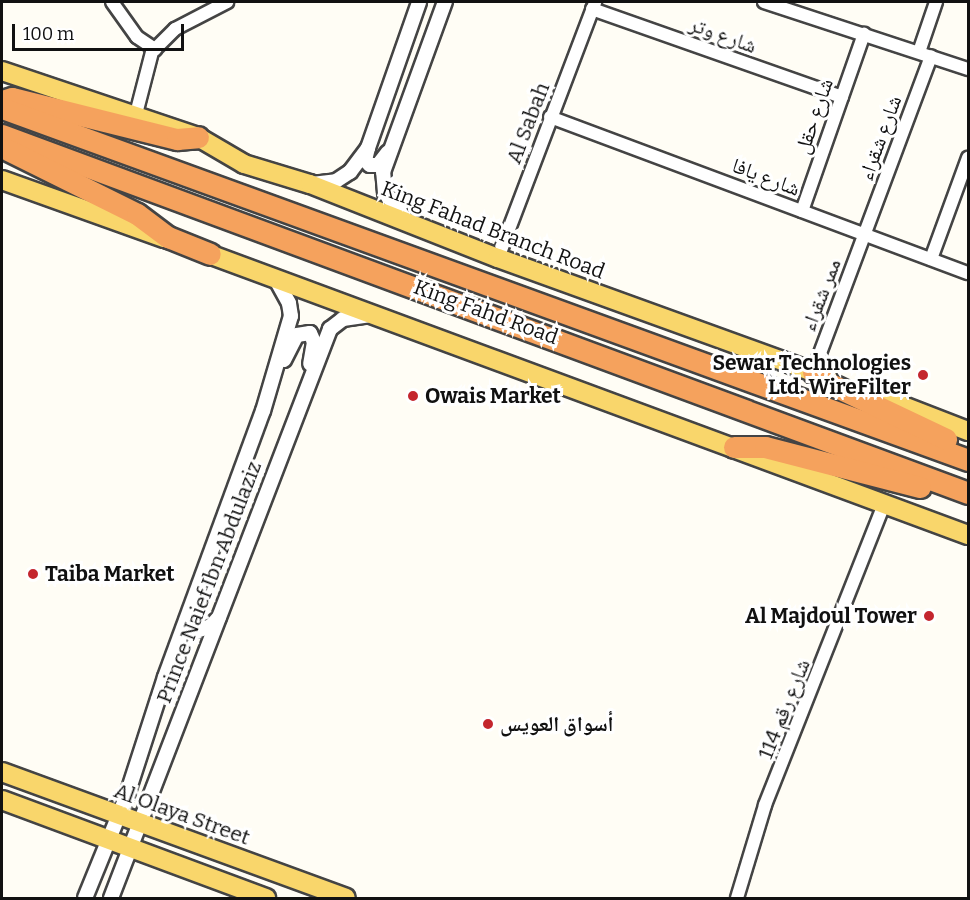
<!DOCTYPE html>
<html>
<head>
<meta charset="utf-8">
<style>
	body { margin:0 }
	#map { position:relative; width:970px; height:900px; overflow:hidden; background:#fffdf5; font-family:Bitter,"Noto Naskh Arabic",serif }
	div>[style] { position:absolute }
	.roads { filter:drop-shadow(2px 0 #444) drop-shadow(-2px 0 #444) drop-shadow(0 2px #444) drop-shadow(0 -2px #444) }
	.minor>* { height:12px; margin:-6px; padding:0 6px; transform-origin:6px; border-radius:6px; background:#fff }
	.tertiary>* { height:14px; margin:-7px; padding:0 7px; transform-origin:7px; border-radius:7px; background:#fff }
	.primary>* { height:18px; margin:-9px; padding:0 9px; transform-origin:9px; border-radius:9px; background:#f9d66b }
	.motorway>* { height:21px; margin:-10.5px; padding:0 10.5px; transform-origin:10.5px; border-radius:10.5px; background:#f5a25d }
	.dots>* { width:16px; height:16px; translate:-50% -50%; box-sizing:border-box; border:3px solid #fff; border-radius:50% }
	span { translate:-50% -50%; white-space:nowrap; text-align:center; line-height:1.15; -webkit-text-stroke:6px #fff; paint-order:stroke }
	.street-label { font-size:21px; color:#111 }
	.poi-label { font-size:21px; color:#111; font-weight:700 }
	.right { translate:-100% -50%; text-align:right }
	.left { translate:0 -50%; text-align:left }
	.frame { position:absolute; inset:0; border:3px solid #111; pointer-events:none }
	.scale { position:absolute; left:12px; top:24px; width:172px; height:27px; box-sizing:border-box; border:3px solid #111; border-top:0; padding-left:8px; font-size:18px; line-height:21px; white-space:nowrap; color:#111; -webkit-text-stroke:4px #fff; paint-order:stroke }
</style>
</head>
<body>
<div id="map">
	<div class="roads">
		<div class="minor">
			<div style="left:112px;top:2px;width:43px;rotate:54.5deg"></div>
			<div style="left:137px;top:37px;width:22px;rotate:34deg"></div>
			<div style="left:764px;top:2px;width:215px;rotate:18.2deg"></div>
			<div style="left:592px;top:9px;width:265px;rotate:19.4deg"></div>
			<div style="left:919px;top:52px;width:53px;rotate:-71.2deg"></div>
			<div style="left:136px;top:114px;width:64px;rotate:-75.5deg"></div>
			<div style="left:152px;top:52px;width:33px;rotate:-45deg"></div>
			<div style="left:175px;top:29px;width:59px;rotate:-27.4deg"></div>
			<div style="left:550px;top:117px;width:446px;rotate:20.5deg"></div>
			<div style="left:802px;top:211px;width:188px;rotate:-70.7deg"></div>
			<div style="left:498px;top:258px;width:274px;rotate:-69.2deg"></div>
			<div style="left:931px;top:259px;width:108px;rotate:-69.9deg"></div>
			<div style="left:813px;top:372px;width:337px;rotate:-69.5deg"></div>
			<div style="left:737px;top:898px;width:97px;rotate:-73.2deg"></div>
			<div style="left:765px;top:805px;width:326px;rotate:-68.4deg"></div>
		</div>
		<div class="tertiary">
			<div style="left:368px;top:148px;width:12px;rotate:104deg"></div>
			<div style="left:365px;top:160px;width:7px;rotate:45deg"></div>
			<div style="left:370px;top:165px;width:8px"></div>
			<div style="left:378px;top:165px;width:16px;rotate:-52deg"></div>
			<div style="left:312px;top:184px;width:24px;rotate:-7deg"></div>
			<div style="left:336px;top:181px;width:17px;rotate:-33deg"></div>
			<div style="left:350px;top:172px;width:30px;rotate:-53deg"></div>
			<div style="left:368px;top:148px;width:155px;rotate:-70.7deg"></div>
			<div style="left:407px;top:221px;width:36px;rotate:-128deg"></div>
			<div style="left:385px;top:193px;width:21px;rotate:-95deg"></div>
			<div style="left:383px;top:172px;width:181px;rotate:-70deg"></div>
			<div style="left:284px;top:360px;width:28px;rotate:-63deg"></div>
			<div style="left:297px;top:335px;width:13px;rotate:-9deg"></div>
			<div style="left:310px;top:333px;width:10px;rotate:66deg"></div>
			<div style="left:314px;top:342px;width:22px;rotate:100deg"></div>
			<div style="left:191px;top:609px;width:14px;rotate:94deg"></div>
			<div style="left:190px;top:623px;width:11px;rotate:38deg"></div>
			<div style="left:199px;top:630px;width:13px;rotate:-18deg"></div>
			<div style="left:211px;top:626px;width:12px;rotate:-48deg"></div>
			<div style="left:85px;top:898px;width:111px;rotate:-67.8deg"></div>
			<div style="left:127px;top:795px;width:124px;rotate:-72.1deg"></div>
			<div style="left:165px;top:677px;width:283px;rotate:-69.8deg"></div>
			<div style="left:263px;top:411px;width:99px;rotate:-73.6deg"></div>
			<div style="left:291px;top:316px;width:13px;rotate:-99deg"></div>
			<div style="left:289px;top:303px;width:25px;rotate:-119deg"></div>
			<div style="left:111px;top:898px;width:610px;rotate:-68.95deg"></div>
			<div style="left:330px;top:329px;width:16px;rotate:-38deg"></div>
			<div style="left:343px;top:319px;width:28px;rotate:-8deg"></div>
		</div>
		<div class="primary">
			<div style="left:2px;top:71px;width:207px;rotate:18.6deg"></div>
			<div style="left:198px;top:137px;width:53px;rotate:30.4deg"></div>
			<div style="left:244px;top:164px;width:69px;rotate:16.9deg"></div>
			<div style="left:310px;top:184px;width:202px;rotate:21.5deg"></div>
			<div style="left:498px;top:258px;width:350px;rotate:19.9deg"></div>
			<div style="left:2px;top:180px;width:172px;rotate:19.7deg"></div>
			<div style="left:198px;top:250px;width:821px;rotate:20.31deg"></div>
			<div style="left:872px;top:394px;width:103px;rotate:21.1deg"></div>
			<div style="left:2px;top:772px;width:366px;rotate:20.1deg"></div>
			<div style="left:2px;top:800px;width:282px;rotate:20.4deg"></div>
		</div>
		<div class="motorway">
			<div style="left:2px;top:101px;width:10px;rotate:-17deg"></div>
			<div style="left:12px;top:98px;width:170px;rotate:14deg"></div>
			<div style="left:177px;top:139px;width:21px;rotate:-5deg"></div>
			<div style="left:2px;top:108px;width:1028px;rotate:20.02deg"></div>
			<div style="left:2px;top:135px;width:1030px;rotate:20.33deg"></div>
			<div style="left:8px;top:150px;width:144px;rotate:26.4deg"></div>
			<div style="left:137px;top:214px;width:39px;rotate:37deg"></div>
			<div style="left:168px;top:237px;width:45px;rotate:22deg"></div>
			<div style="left:813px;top:372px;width:16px;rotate:38deg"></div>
			<div style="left:826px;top:382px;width:133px;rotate:25.4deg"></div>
			<div style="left:734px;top:447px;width:31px"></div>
			<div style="left:765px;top:447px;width:160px;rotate:14.5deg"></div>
		</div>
	</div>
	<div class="dots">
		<div style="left:923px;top:375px;background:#c4262e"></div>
		<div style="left:413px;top:396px;background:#c4262e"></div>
		<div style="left:33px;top:574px;background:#c4262e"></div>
		<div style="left:929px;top:616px;background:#c4262e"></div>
		<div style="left:488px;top:724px;background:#c4262e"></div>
	</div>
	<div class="street-label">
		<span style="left:723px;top:35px;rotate:20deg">شارع وتر</span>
		<span style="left:814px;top:116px;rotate:-71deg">شارع حقل</span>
		<span style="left:528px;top:123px;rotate:-69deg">Al Sabah</span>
		<span style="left:880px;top:138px;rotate:-70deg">شارع شقراء</span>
		<span style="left:766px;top:177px;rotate:21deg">شارع يافا</span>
		<span style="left:493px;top:230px;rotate:21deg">King Fahad Branch Road</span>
		<span style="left:821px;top:295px;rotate:-69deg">ممر شقراء</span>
		<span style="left:486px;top:312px;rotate:20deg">King Fahd Road</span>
		<span style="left:209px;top:582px;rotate:-69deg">Prince Naief Ibn Abdulaziz</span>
		<span style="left:784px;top:709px;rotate:-68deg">شارع رقم 114</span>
		<span style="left:182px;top:814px;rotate:20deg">Al Olaya Street</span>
	</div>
	<div class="poi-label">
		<span class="right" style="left:911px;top:375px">Sewar Technologies<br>Ltd. WireFilter</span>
		<span class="left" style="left:425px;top:396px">Owais Market</span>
		<span class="left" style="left:45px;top:574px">Taiba Market</span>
		<span class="right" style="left:917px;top:616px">Al Majdoul Tower</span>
		<span class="left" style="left:500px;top:724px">أسواق العويس</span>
	</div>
	<div class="frame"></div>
	<div class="scale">100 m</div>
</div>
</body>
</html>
